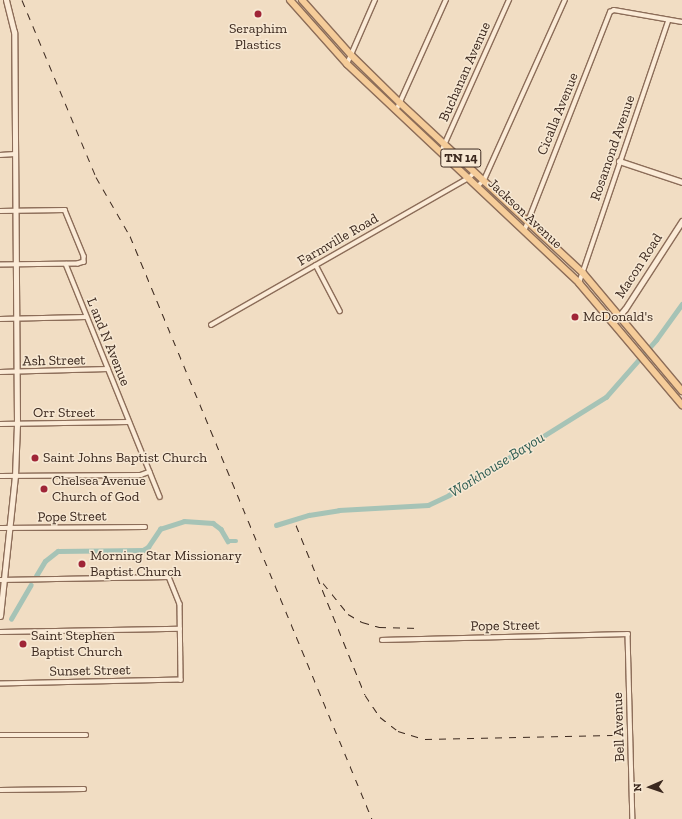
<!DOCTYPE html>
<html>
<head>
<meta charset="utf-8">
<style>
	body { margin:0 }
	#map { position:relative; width:682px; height:819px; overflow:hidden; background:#f1ddc3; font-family:"Zilla Slab",serif }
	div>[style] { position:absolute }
	.canal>* { height:4.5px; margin:-2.25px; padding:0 2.25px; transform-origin:2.25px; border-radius:2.25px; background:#a6c3b6 }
	.roads { filter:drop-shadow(1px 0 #8c6d59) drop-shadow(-1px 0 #8c6d59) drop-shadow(0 1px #8c6d59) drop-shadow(0 -1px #8c6d59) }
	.minor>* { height:3.5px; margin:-1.75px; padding:0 1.75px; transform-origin:1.75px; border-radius:1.75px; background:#fbebd7 }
	.tertiary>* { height:4.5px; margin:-2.25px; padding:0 2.25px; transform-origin:2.25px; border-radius:2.25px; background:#fbebd7 }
	.secondary>* { height:5px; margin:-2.5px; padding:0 2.5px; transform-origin:2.5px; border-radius:2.5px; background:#fbebd7 }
	.primary>* { height:6px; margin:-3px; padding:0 3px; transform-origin:3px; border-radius:3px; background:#f5cc99 }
	.rail>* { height:1px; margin-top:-0.5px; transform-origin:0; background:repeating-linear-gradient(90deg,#3b281e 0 7px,transparent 0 14px) }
	.dots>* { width:11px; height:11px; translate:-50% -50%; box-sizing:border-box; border:2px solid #f7e8d3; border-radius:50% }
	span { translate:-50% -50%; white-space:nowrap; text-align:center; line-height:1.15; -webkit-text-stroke:3px #f7e8d3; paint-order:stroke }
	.shield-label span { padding:1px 3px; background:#f7e8d3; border:1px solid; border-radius:3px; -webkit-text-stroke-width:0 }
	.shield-label { font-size:13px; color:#3b281e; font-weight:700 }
	.poi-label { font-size:14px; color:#3b281e }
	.left { translate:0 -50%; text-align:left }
	.street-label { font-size:14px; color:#3b281e }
	.water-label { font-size:15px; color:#2c5c52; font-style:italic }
	.north { position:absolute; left:630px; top:767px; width:40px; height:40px; -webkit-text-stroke:3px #f7e8d3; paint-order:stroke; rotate:268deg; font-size:11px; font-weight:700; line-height:16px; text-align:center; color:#3b281e }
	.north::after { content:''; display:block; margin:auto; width:14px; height:18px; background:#3b281e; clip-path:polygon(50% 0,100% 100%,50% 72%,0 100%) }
</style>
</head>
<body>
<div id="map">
	<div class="canal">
		<div style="left:276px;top:525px;width:34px;rotate:-17deg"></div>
		<div style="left:309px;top:515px;width:30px;rotate:-9deg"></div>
		<div style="left:339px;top:510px;width:89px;rotate:-3.2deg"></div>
		<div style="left:428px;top:505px;width:23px;rotate:-25deg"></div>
		<div style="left:449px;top:495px;width:185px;rotate:-32deg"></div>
		<div style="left:606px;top:397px;width:76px;rotate:-48.7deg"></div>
		<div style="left:656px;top:340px;width:44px;rotate:-54.2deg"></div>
		<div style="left:36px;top:576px;width:17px;rotate:-59deg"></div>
		<div style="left:45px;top:561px;width:16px;rotate:-38deg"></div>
		<div style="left:58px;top:551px;width:85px;rotate:-0.7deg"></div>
		<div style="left:143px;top:550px;width:6px;rotate:-31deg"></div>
		<div style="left:148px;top:547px;width:22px;rotate:-56deg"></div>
		<div style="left:160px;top:529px;width:25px;rotate:-18deg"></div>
		<div style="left:184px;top:521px;width:29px;rotate:4deg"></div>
		<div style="left:213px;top:523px;width:10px;rotate:37deg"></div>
		<div style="left:221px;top:529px;width:14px;rotate:60deg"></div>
		<div style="left:228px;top:541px;width:8px"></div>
		<div style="left:11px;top:619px;width:39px;rotate:-60deg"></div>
	</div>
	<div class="roads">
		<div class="minor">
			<div style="left:347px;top:64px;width:70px;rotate:-66.4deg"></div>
			<div style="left:396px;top:111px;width:122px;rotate:-65.8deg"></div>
			<div style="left:441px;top:152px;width:167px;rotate:-65.9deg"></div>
			<div style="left:0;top:155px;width:15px;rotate:-4deg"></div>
			<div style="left:478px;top:186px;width:8px;rotate:-45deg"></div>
			<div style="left:484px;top:180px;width:197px;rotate:-65.8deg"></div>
			<div style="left:0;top:211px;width:65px;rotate:-0.9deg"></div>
			<div style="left:65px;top:210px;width:50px;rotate:67.6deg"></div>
			<div style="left:84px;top:256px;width:6px;rotate:90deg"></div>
			<div style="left:84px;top:262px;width:6px;rotate:162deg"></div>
			<div style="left:78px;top:264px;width:78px;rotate:179.3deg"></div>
			<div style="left:525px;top:229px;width:233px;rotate:-68.6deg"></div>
			<div style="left:610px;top:12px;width:4px;rotate:-27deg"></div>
			<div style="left:614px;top:10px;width:69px;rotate:10deg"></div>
			<div style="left:66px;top:264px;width:251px;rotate:68deg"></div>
			<div style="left:316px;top:265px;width:52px;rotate:62.4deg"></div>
			<div style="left:579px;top:283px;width:277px;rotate:-71.2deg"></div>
			<div style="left:0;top:319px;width:86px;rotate:-1.3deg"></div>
			<div style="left:211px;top:325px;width:297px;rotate:-29.7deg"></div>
			<div style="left:469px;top:178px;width:8px;rotate:-45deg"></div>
			<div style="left:0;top:372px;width:108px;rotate:-1.6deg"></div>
			<div style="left:0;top:424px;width:128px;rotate:-0.9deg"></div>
			<div style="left:0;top:476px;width:141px;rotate:-0.4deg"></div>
			<div style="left:141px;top:475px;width:9px;rotate:-21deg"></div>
			<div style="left:0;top:528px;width:145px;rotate:-0.4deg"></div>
			<div style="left:0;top:580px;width:169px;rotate:-1deg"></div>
			<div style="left:169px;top:577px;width:29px;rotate:68deg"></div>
			<div style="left:180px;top:604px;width:76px;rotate:89.2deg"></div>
			<div style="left:181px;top:680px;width:181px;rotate:178.7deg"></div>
			<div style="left:0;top:632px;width:180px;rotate:-1deg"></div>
			<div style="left:382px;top:640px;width:246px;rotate:-1.4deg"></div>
			<div style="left:628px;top:634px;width:185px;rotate:88.5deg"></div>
			<div style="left:0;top:735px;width:86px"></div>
			<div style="left:0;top:790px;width:84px;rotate:-0.7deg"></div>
		</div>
		<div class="tertiary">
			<div style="left:619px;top:161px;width:66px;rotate:18.4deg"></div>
		</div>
		<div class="secondary">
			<div style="left:614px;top:322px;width:17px;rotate:-50deg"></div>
			<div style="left:625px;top:309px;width:105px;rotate:-57.1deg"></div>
			<div style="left:0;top:616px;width:141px;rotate:-83.9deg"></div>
			<div style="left:15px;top:476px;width:52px;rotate:-87.8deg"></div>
			<div style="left:17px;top:424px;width:392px;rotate:-90.4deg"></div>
			<div style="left:14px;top:32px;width:33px;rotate:-104deg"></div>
		</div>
		<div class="primary">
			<div style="left:290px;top:0;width:86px;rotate:48.3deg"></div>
			<div style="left:347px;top:64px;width:319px;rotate:43.3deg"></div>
			<div style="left:579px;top:283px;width:160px;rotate:49.8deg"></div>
			<div style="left:302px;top:0;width:74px;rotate:48.3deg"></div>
			<div style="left:351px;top:55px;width:69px;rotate:44.4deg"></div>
			<div style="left:400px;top:103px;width:250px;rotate:42.9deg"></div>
			<div style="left:583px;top:273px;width:154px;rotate:50deg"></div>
		</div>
	</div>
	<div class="rail">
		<div style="left:22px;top:0;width:192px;rotate:67.3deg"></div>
		<div style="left:96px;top:177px;width:68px;rotate:60deg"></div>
		<div style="left:130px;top:236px;width:631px;rotate:67.46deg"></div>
		<div style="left:296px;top:525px;width:183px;rotate:67.9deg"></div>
		<div style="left:365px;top:695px;width:27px;rotate:56deg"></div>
		<div style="left:380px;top:717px;width:23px;rotate:38deg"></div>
		<div style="left:398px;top:731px;width:28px;rotate:17deg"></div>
		<div style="left:425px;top:739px;width:199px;rotate:-1.2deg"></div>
		<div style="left:323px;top:583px;width:40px;rotate:51deg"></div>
		<div style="left:348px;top:614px;width:16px;rotate:30deg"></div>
		<div style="left:362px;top:622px;width:18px;rotate:16deg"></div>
		<div style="left:379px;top:627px;width:41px;rotate:1.4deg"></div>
	</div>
	<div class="dots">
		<div style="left:258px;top:14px;background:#9f2537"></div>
		<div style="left:575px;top:317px;background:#9f2537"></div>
		<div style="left:35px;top:458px;background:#9f2537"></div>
		<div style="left:44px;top:489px;background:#9f2537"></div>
		<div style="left:82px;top:564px;background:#9f2537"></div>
		<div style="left:23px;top:644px;background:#9f2537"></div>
	</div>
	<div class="shield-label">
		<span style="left:461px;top:158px">TN 14</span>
	</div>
	<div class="poi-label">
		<span style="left:258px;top:37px">Seraphim<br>Plastics</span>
		<span class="left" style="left:583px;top:317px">McDonald's</span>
		<span class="left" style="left:43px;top:458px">Saint Johns Baptist Church</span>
		<span class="left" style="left:52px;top:489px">Chelsea Avenue<br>Church of God</span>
		<span class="left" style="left:90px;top:564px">Morning Star Missionary<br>Baptist Church</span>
		<span class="left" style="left:31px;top:644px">Saint Stephen<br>Baptist Church</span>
	</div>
	<div class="street-label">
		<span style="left:465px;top:72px;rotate:-66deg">Buchanan Avenue</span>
		<span style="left:558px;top:114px;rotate:-68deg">Cicalla Avenue</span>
		<span style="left:613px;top:148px;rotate:-71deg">Rosamond Avenue</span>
		<span style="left:525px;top:214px;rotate:43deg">Jackson Avenue</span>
		<span style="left:338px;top:240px;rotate:-30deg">Farmville Road</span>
		<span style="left:639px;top:266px;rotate:-57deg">Macon Road</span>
		<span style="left:108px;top:342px;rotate:68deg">L and N Avenue</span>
		<span style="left:54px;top:361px;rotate:-1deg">Ash Street</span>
		<span style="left:64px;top:413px">Orr Street</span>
		<span style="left:72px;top:517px;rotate:-1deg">Pope Street</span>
		<span style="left:505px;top:626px;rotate:-1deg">Pope Street</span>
		<span style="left:90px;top:671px;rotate:-1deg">Sunset Street</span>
		<span style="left:619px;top:727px;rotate:-92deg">Bell Avenue</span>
	</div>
	<div class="water-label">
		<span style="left:497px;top:465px;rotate:-32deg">Workhouse Bayou</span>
	</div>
	<div class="north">N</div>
</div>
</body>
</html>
